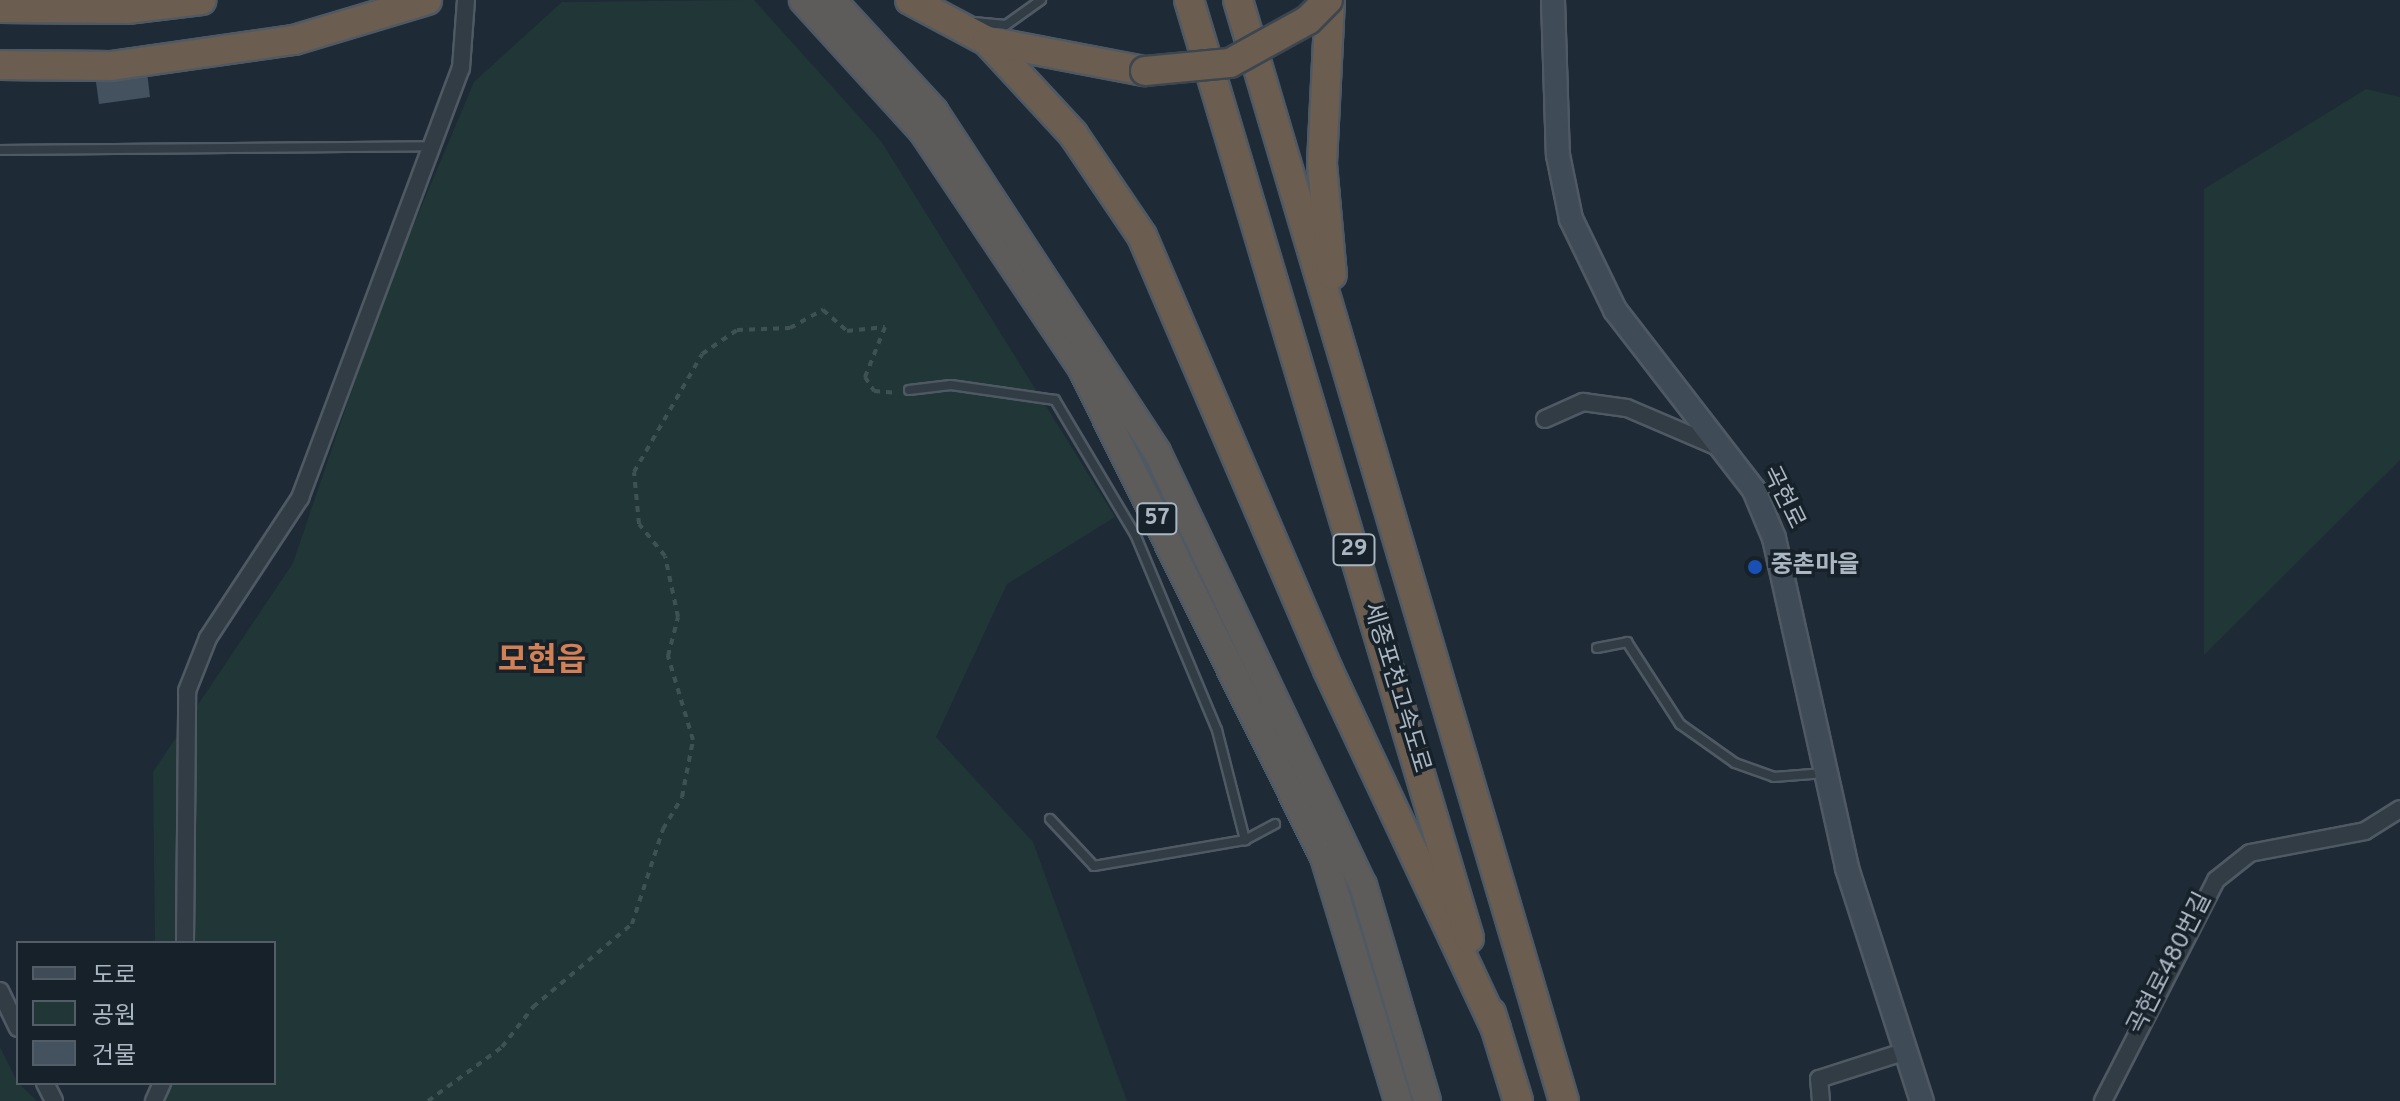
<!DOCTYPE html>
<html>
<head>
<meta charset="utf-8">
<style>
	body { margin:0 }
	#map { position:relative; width:2400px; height:1101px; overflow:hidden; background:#1e2a35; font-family:Overpass,"Noto Sans KR",sans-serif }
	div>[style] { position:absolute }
	.green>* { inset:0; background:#213737 }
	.building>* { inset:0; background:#44515f }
	.path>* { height:4px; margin-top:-2px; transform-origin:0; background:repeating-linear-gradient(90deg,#3e5253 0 6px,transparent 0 12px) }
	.roads { filter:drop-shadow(2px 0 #4f5964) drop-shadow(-2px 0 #4f5964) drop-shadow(0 2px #4f5964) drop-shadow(0 -2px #4f5964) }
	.service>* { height:8px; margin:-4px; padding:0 4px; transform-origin:4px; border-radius:4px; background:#323c45 }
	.minor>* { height:16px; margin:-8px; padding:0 8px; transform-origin:8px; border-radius:8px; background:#323c45 }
	.secondary>* { height:22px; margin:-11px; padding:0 11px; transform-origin:11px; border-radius:11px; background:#404b58 }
	.trunk>* { height:26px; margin:-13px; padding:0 13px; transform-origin:13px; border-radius:13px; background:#5d5c5a }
	.motorway>* { height:28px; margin:-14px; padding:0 14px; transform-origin:14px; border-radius:14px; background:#6b5d4f }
	.bridges { filter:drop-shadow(2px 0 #3c4650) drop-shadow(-2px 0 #3c4650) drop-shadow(0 2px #3c4650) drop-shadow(0 -2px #3c4650) }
	.motorway-bridge>* { height:28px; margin:-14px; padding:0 14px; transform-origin:14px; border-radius:14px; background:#6b5d4f }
	.dots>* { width:22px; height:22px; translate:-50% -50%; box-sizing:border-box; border:4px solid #17212a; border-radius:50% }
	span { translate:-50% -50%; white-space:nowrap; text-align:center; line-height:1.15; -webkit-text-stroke:7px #17212a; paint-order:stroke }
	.shield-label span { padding:2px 6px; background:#17212a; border:2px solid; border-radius:6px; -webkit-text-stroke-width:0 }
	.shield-label { font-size:22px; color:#abb6c3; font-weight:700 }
	.street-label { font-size:24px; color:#abb6c3 }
	.poi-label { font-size:24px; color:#abb6c3; font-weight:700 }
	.left { translate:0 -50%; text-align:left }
	.district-label { font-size:32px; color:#d28157; font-weight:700 }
	.legend { position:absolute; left:16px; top:941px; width:260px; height:144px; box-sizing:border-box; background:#17212a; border:2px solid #525d67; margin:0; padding:10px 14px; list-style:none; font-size:24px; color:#abb6c3 }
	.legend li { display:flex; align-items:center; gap:16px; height:40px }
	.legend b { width:40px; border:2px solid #525d67 }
</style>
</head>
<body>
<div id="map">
	<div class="green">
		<div style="clip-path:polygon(754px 0,881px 141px,1115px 517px,1007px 584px,936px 737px,1033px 842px,1127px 1101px,157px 1101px,157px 1083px,274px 1083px,274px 943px,155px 943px,153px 772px,293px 563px,385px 293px,474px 82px,562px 2px)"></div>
		<div style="clip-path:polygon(2366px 89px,2400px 97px,2400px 460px,2204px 655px,2204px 189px)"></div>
		<div style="clip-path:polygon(0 1047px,18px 1083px,37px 1101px,0 1101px)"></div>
	</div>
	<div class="building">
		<div style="clip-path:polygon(144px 46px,150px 97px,99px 104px,92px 53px)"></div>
	</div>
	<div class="path">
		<div style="left:428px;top:1101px;width:92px;rotate:-36.1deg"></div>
		<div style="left:502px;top:1047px;width:51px;rotate:-52.2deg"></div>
		<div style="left:533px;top:1007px;width:129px;rotate:-40deg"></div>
		<div style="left:632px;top:924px;width:100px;rotate:-71.9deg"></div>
		<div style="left:663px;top:829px;width:37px;rotate:-59deg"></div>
		<div style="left:682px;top:797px;width:58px;rotate:-79.1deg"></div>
		<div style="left:693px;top:740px;width:88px;rotate:-106.6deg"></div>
		<div style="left:668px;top:656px;width:40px;rotate:-75.6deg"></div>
		<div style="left:678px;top:617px;width:62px;rotate:-102deg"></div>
		<div style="left:665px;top:556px;width:41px;rotate:-129.1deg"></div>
		<div style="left:639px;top:524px;width:52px;rotate:-95.5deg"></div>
		<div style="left:634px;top:472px;width:136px;rotate:-60deg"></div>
		<div style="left:702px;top:354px;width:42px;rotate:-34.4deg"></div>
		<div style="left:737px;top:330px;width:53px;rotate:-2.2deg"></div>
		<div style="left:790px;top:328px;width:38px;rotate:-29deg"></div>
		<div style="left:823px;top:310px;width:32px;rotate:41deg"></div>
		<div style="left:847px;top:331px;width:38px;rotate:-6deg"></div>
		<div style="left:885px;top:327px;width:54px;rotate:111.8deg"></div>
		<div style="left:865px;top:377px;width:17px;rotate:57deg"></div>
		<div style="left:874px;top:391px;width:21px;rotate:5deg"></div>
	</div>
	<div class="roads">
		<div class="service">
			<div style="left:973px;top:22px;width:33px;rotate:5deg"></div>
			<div style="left:1006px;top:25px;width:43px;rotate:-35.5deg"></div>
			<div style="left:0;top:150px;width:431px;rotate:-0.5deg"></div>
			<div style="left:909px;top:390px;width:42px;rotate:-6.8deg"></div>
			<div style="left:951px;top:385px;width:105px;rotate:8.2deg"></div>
			<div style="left:1055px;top:400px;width:156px;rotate:59.2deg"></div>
			<div style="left:1135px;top:534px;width:212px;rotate:67.3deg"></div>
			<div style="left:1217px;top:730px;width:114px;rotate:75.7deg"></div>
			<div style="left:1245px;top:840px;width:34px;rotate:-28deg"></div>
			<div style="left:1597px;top:648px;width:31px;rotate:-11deg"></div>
			<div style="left:1627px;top:642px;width:98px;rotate:57.1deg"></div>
			<div style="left:1680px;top:724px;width:67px;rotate:35.3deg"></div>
			<div style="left:1735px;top:763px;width:41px;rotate:19.7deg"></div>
			<div style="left:1774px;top:777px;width:51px;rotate:-4.5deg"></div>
			<div style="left:1050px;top:819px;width:64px;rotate:46.9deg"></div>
			<div style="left:1094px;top:866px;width:153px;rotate:-9.8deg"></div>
		</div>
		<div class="minor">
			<div style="left:1545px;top:419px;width:42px;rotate:-24.1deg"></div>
			<div style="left:1583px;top:402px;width:44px;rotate:7.8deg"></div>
			<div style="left:1627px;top:408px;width:102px;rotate:23.1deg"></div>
			<div style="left:185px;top:943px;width:252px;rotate:-89.5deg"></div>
			<div style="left:187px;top:691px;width:57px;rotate:-68.4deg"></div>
			<div style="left:208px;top:638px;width:168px;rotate:-56.7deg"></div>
			<div style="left:300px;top:498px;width:459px;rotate:-69.5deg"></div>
			<div style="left:461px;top:68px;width:68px;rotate:-85.8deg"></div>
			<div style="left:0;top:991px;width:41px;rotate:64.1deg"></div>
			<div style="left:45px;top:1083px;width:20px;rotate:63deg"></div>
			<div style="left:154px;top:1101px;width:20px;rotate:-66deg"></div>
			<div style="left:1821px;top:1101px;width:22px;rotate:-95deg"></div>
			<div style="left:1819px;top:1079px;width:88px;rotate:-17.8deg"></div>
			<div style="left:2103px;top:1101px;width:248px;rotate:-62.9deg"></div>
			<div style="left:2216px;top:880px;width:43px;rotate:-38.5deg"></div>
			<div style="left:2250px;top:853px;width:117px;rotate:-10.8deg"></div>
			<div style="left:2365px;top:831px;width:41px;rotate:-32.2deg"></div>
		</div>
		<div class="secondary">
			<div style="left:1553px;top:0;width:155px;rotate:88.2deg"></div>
			<div style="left:1558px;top:155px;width:65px;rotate:78.5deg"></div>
			<div style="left:1571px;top:219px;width:101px;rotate:64.2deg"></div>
			<div style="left:1615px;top:310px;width:227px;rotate:52.3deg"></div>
			<div style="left:1754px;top:490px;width:52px;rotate:67.4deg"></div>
			<div style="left:1774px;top:538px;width:338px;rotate:77.5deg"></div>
			<div style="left:1847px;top:868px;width:245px;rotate:72.2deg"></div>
		</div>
		<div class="trunk">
			<div style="left:803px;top:0;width:178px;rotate:47.7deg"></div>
			<div style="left:923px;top:132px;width:285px;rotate:56.1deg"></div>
			<div style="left:1082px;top:369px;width:545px;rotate:63.62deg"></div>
			<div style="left:1324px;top:857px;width:255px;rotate:73.1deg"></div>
			<div style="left:832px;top:0;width:151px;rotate:47.4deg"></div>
			<div style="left:934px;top:111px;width:407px;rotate:56.8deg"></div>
			<div style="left:1157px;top:452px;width:480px;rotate:64.6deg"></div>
			<div style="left:1363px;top:885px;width:225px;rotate:73.5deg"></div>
		</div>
		<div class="motorway">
			<div style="left:910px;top:0;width:87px;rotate:28deg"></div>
			<div style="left:987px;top:41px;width:127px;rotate:47.2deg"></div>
			<div style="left:1073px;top:134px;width:123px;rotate:55.9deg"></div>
			<div style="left:1142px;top:236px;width:472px;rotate:66.8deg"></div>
			<div style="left:1328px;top:670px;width:396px;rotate:64.9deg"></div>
			<div style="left:1189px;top:0;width:979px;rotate:73.38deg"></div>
			<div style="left:1238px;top:0;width:1148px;rotate:73.51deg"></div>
			<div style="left:1330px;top:0;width:164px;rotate:92.8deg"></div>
			<div style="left:1322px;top:164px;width:111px;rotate:84.9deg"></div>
			<div style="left:0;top:8px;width:127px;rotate:0.5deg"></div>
			<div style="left:127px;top:9px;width:75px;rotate:-6.9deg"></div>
			<div style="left:987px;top:41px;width:161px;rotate:10.8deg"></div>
			<div style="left:0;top:65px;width:111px;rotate:0.5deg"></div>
			<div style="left:111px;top:66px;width:185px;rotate:-8.1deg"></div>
			<div style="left:294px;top:40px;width:139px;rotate:-16.7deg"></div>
			<div style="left:1491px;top:1013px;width:92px;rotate:72.9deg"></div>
		</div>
	</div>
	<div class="bridges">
		<div class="motorway-bridge">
			<div style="left:1145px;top:71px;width:85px;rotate:-5.4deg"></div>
			<div style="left:1230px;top:63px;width:89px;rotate:-28.9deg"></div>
			<div style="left:1308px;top:20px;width:28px;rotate:-45deg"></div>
		</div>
	</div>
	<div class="dots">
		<div style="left:1755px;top:567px;background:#1a4fb4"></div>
	</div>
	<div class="shield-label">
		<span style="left:1157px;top:519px">57</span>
		<span style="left:1354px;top:550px">29</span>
	</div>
	<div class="street-label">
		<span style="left:1782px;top:498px;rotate:64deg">곡현로</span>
		<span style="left:1395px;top:688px;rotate:73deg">세종포천고속도로</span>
		<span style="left:2171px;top:964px;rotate:-63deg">곡현로480번길</span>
	</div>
	<div class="poi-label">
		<span class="left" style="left:1771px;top:567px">중촌마을</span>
	</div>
	<div class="district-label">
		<span style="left:542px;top:662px">모현읍</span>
	</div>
	<ul class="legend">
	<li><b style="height:10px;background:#404b58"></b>도로</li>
	<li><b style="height:22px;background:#213737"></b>공원</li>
	<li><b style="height:22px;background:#44515f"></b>건물</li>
	</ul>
</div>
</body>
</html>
